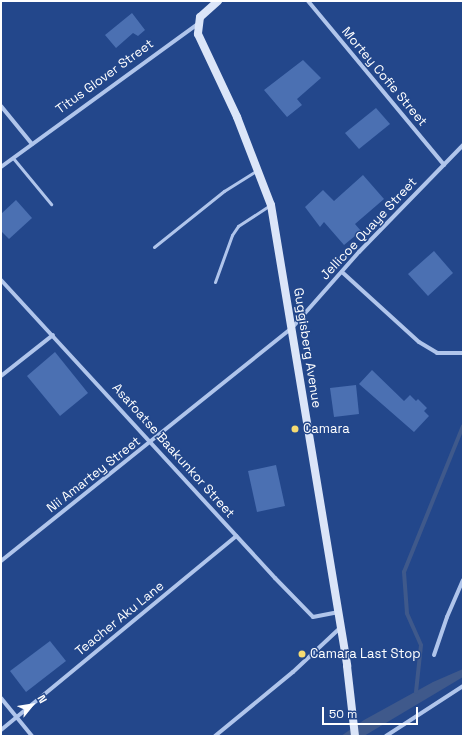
<!DOCTYPE html>
<html>
<head>
<meta charset="utf-8">
<style>
	body { margin:0 }
	#map { position:relative; width:464px; height:737px; overflow:hidden; background:#23478b; font-family:"Space Grotesk",sans-serif }
	div>[style] { position:absolute }
	.water>* { inset:0; background:#3f598b }
	.stream>* { height:4px; margin:-2px; padding:0 2px; transform-origin:2px; border-radius:2px; background:#3f598b }
	.building>* { inset:0; background:#4b70b2 }
	.service>* { height:3px; margin:-1.5px; padding:0 1.5px; transform-origin:1.5px; border-radius:1.5px; background:#b0c5eb }
	.minor>* { height:4px; margin:-2px; padding:0 2px; transform-origin:2px; border-radius:2px; background:#b0c5eb }
	.secondary>* { height:8px; margin:-4px; padding:0 4px; transform-origin:4px; border-radius:4px; background:#dbe5f8 }
	.dots>* { width:11px; height:11px; translate:-50% -50%; box-sizing:border-box; border:2px solid #23478b; border-radius:50% }
	span { translate:-50% -50%; white-space:nowrap; text-align:center; line-height:1.15; -webkit-text-stroke:3px #23478b; paint-order:stroke }
	.street-label { font-size:13px; color:#fff }
	.poi-label { font-size:13px; color:#fff }
	.left { translate:0 -50%; text-align:left }
	.frame { position:absolute; inset:0; border:2px solid #fff; pointer-events:none }
	.north { position:absolute; left:12px; top:685px; width:40px; height:40px; -webkit-text-stroke:3px #23478b; paint-order:stroke; rotate:60deg; font-size:11px; font-weight:700; line-height:16px; text-align:center; color:#fff }
	.north::after { content:''; display:block; margin:auto; width:14px; height:18px; background:#fff; clip-path:polygon(50% 0,100% 100%,50% 72%,0 100%) }
	.scale { position:absolute; left:322px; top:707px; width:96px; height:18px; box-sizing:border-box; border:2px solid #fff; border-top:0; padding-left:5px; font-size:12px; line-height:14px; white-space:nowrap; color:#fff; -webkit-text-stroke:3px #23478b; paint-order:stroke }
</style>
</head>
<body>
<div id="map">
	<div class="water">
		<div style="clip-path:polygon(463px 669px,463px 677px,364px 736px,341px 736px,364px 720px,433px 682px)"></div>
	</div>
	<div class="stream">
		<div style="left:416px;top:692px;width:47px;rotate:-83.9deg"></div>
		<div style="left:421px;top:645px;width:35px;rotate:-114deg"></div>
		<div style="left:407px;top:613px;width:41px;rotate:-94.2deg"></div>
		<div style="left:404px;top:572px;width:157px;rotate:-68deg"></div>
	</div>
	<div class="building">
		<div style="clip-path:polygon(132px 13px,145px 30px,138px 36px,133px 33px,116px 48px,105px 35px)"></div>
		<div style="clip-path:polygon(303px 60px,321px 78px,297px 99px,302px 105px,287px 117px,264px 90px)"></div>
		<div style="clip-path:polygon(376px 108px,390px 124px,359px 149px,345px 133px)"></div>
		<div style="clip-path:polygon(363px 175px,384px 199px,355px 224px,361px 231px,344px 245px,324px 222px,320px 227px,305px 207px,323px 190px,334px 201px)"></div>
		<div style="clip-path:polygon(16px 200px,32px 218px,9px 239px,1px 231px,1px 214px)"></div>
		<div style="clip-path:polygon(434px 251px,453px 273px,428px 296px,408px 274px)"></div>
		<div style="clip-path:polygon(55px 352px,88px 393px,60px 416px,27px 376px)"></div>
		<div style="clip-path:polygon(372px 370px,404px 401px,410px 395px,416px 401px,418px 399px,427px 408px,424px 411px,429px 416px,414px 432px,359px 384px)"></div>
		<div style="clip-path:polygon(356px 385px,359px 414px,334px 417px,330px 388px)"></div>
		<div style="clip-path:polygon(276px 465px,285px 506px,257px 512px,248px 471px)"></div>
		<div style="clip-path:polygon(50px 641px,66px 661px,26px 692px,10px 671px)"></div>
	</div>
	<div class="service">
		<div style="left:13px;top:158px;width:60px;rotate:50.4deg"></div>
		<div style="left:154px;top:247px;width:90px;rotate:-38.7deg"></div>
		<div style="left:224px;top:191px;width:40px;rotate:-32deg"></div>
		<div style="left:215px;top:282px;width:50px;rotate:-70.1deg"></div>
		<div style="left:232px;top:235px;width:11px;rotate:-56deg"></div>
		<div style="left:238px;top:226px;width:37px;rotate:-33deg"></div>
	</div>
	<div class="minor">
		<div style="left:308px;top:1px;width:213px;rotate:50.3deg"></div>
		<div style="left:1px;top:106px;width:49px;rotate:50.8deg"></div>
		<div style="left:1px;top:167px;width:243px;rotate:-36deg"></div>
		<div style="left:342px;top:272px;width:104px;rotate:42.3deg"></div>
		<div style="left:419px;top:342px;width:21px;rotate:31deg"></div>
		<div style="left:437px;top:353px;width:26px"></div>
		<div style="left:1px;top:280px;width:405px;rotate:47.4deg"></div>
		<div style="left:275px;top:578px;width:54px;rotate:45.7deg"></div>
		<div style="left:313px;top:617px;width:25px;rotate:-11deg"></div>
		<div style="left:1px;top:376px;width:66px;rotate:-38.3deg"></div>
		<div style="left:1px;top:561px;width:371px;rotate:-38.7deg"></div>
		<div style="left:291px;top:329px;width:103px;rotate:-48.6deg"></div>
		<div style="left:359px;top:252px;width:149px;rotate:-45.8deg"></div>
		<div style="left:434px;top:655px;width:40px;rotate:-71.1deg"></div>
		<div style="left:447px;top:617px;width:40px;rotate:-66.6deg"></div>
		<div style="left:1px;top:698px;width:49px;rotate:50.8deg"></div>
		<div style="left:1px;top:730px;width:305px;rotate:-39.5deg"></div>
		<div style="left:215px;top:736px;width:101px;rotate:-39.4deg"></div>
		<div style="left:293px;top:672px;width:64px;rotate:-43.1deg"></div>
		<div style="left:386px;top:736px;width:92px;rotate:-33deg"></div>
	</div>
	<div class="secondary">
		<div style="left:218px;top:1px;width:24px;rotate:138deg"></div>
		<div style="left:200px;top:17px;width:17px;rotate:97deg"></div>
		<div style="left:198px;top:34px;width:92px;rotate:64.8deg"></div>
		<div style="left:237px;top:117px;width:94px;rotate:68.9deg"></div>
		<div style="left:271px;top:205px;width:467px;rotate:80.6deg"></div>
		<div style="left:347px;top:666px;width:70px;rotate:83.5deg"></div>
	</div>
	<div class="dots">
		<div style="left:295px;top:429px;background:#f6db72"></div>
		<div style="left:302px;top:654px;background:#f6db72"></div>
	</div>
	<div class="street-label">
		<span style="left:105px;top:77px;rotate:-36deg">Titus Glover Street</span>
		<span style="left:384px;top:77px;rotate:50deg">Mortey Cofie Street</span>
		<span style="left:369px;top:229px;rotate:-47deg">Jellicoe Quaye Street</span>
		<span style="left:307px;top:348px;rotate:81deg">Guggisberg Avenue</span>
		<span style="left:173px;top:451px;rotate:48deg">Asafoatse Baakunkor Street</span>
		<span style="left:94px;top:475px;rotate:-38deg">Nii Amartey Street</span>
		<span style="left:120px;top:619px;rotate:-39deg">Teacher Aku Lane</span>
	</div>
	<div class="poi-label">
		<span class="left" style="left:303px;top:429px">Camara</span>
		<span class="left" style="left:310px;top:654px">Camara Last Stop</span>
	</div>
	<div class="frame"></div>
	<div class="north">N</div>
	<div class="scale">50 m</div>
</div>
</body>
</html>
